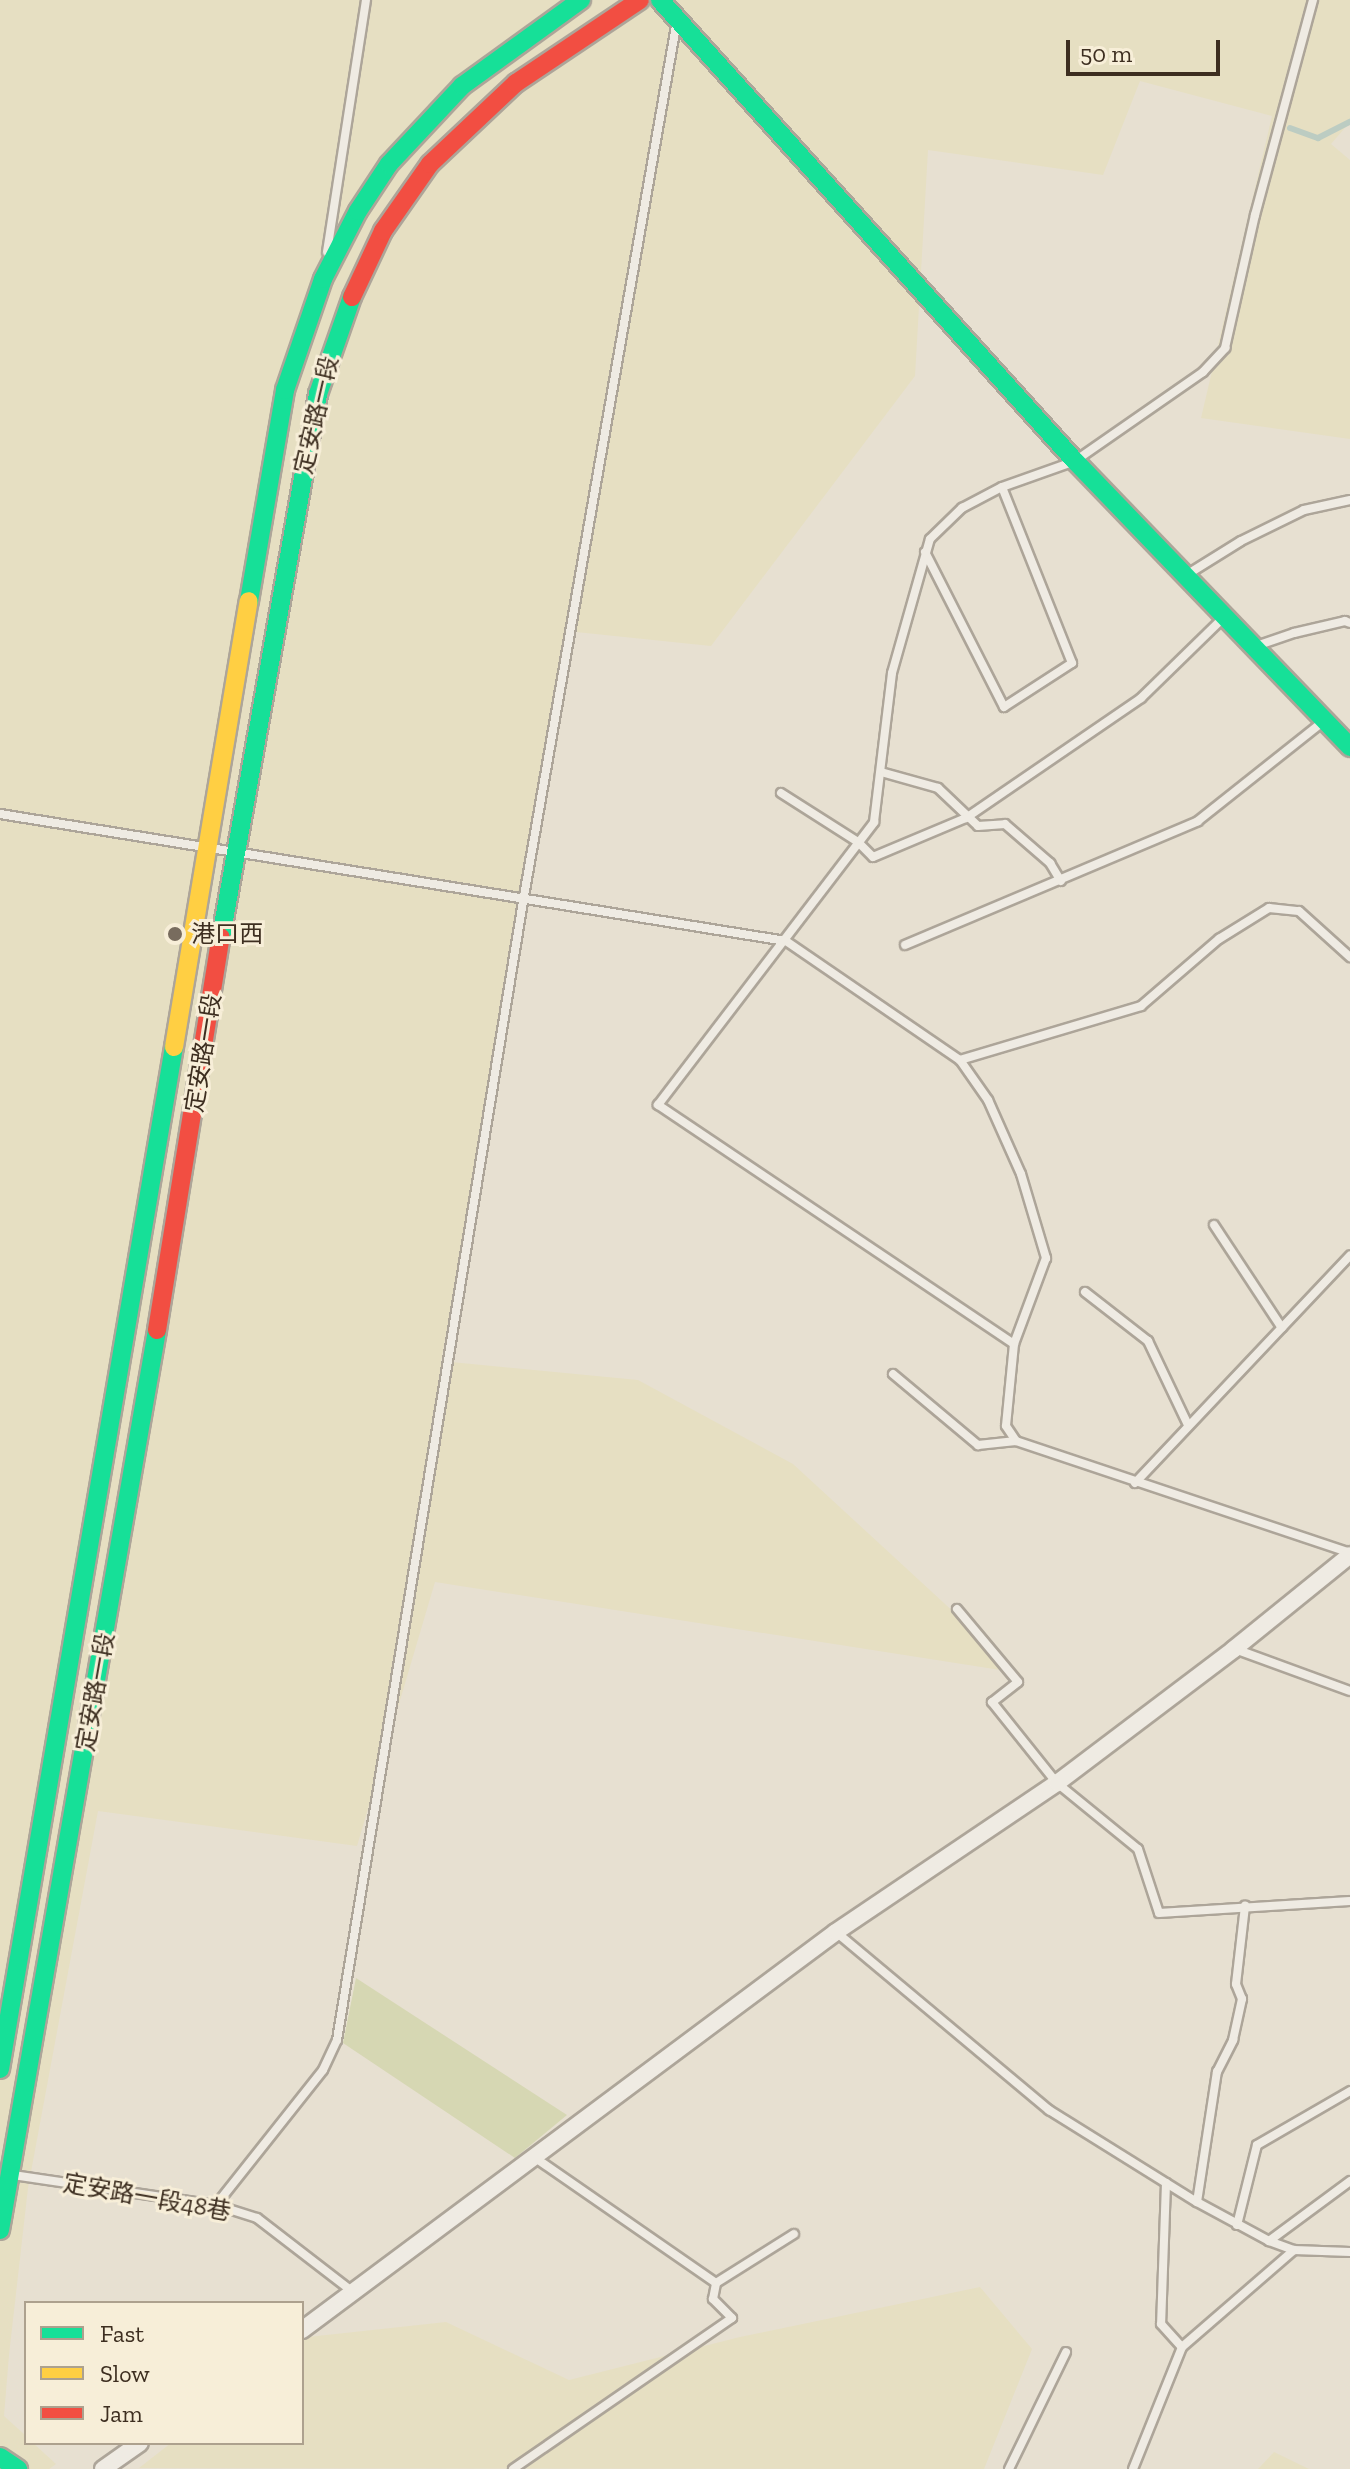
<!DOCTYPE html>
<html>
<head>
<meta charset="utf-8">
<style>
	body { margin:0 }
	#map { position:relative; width:1350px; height:2469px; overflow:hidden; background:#e7e0d1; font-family:"Zilla Slab","Noto Sans TC",serif }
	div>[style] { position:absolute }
	.farmland>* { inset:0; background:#e6dfc2 }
	.green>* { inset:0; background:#d6d7b3 }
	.stream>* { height:6px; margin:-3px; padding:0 3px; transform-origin:3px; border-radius:3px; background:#bcccc2 }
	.roads { filter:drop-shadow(2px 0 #ada599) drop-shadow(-2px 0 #ada599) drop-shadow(0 2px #ada599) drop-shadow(0 -2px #ada599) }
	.lane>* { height:8px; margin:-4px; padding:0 4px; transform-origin:4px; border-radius:4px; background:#efebe3 }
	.street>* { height:16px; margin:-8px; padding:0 8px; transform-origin:8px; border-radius:8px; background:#efebe3 }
	.fast>* { height:18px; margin:-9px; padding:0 9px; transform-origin:9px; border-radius:9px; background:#16e098 }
	.slow>* { height:18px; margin:-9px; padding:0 9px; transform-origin:9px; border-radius:9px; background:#ffcf43 }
	.jam>* { height:18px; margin:-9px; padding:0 9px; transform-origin:9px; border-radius:9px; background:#f24e42 }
	.dots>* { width:22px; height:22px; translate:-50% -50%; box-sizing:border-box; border:4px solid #f7eed8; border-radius:50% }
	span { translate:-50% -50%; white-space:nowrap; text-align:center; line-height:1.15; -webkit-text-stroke:6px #f7eed8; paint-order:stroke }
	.street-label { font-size:24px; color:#3d2e20 }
	.poi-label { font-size:24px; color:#3d2e20 }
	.left { translate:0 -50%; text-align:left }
	.legend { position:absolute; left:24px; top:2301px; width:280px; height:144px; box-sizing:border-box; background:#f7eed8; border:2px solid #ada18e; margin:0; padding:10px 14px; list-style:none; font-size:24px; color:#3d2e20 }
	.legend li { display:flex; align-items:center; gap:16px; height:40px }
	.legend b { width:40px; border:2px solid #ada18e }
	.scale { position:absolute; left:1066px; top:40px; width:154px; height:36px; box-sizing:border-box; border:4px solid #3d2e20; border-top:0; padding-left:10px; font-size:24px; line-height:28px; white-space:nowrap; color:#3d2e20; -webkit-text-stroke:6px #f7eed8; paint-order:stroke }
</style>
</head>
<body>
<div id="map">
	<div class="farmland">
		<div style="clip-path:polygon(0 0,1350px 0,1350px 122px,1331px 144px,1350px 160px,1350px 439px,1201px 418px,1272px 116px,1140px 81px,1103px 175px,928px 150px,915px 376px,711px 646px,576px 632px,441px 1361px,638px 1380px,793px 1464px,1020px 1673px,435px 1582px,357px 1846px,98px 1811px,28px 2188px,9px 2355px,4px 2416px,26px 2436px,26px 2443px,33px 2443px,56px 2464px,49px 2469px,0 2469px)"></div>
		<div style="clip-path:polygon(980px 2287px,1032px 2349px,984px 2469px,139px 2468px,171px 2443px,302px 2443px,302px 2342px,308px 2337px,446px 2322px,569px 2380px,740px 2337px)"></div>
		<div style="clip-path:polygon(1274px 2452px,1309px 2469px,1258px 2469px)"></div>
	</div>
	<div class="green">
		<div style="clip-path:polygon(356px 1978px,567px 2115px,515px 2158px,343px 2043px)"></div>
	</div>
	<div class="stream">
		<div style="left:1290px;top:128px;width:30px;rotate:20deg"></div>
		<div style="left:1318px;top:138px;width:36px;rotate:-27deg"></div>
	</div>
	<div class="roads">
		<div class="lane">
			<div style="left:327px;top:252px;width:255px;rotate:-81.2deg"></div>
			<div style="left:925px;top:552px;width:174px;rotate:63deg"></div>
			<div style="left:1004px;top:707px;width:81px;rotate:-32.9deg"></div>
			<div style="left:1072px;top:663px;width:189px;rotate:-111.7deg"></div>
			<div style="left:1188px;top:574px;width:62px;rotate:-31.9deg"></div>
			<div style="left:1241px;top:541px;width:70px;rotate:-26.2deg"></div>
			<div style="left:1304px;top:510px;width:47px;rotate:-12.3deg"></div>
			<div style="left:1259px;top:645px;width:37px;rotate:-19deg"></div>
			<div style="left:1294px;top:633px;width:52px;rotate:-13.2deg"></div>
			<div style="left:1345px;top:621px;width:5px;rotate:22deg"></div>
			<div style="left:881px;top:772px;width:59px;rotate:15.7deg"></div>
			<div style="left:938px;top:788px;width:55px;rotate:43.5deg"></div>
			<div style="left:978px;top:826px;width:27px;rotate:-4deg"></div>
			<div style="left:1005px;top:824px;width:60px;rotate:40.9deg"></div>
			<div style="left:1050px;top:863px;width:21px;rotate:59deg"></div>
			<div style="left:781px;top:793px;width:91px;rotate:32.5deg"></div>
			<div style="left:858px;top:842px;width:21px;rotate:45deg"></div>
			<div style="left:873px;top:857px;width:101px;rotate:-22.8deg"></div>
			<div style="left:966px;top:818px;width:212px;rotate:-34.4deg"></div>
			<div style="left:1141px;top:698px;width:113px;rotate:-44.3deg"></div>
			<div style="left:0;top:814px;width:796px;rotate:9.18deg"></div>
			<div style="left:786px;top:941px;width:211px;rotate:34.4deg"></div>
			<div style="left:960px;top:1060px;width:49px;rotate:55deg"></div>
			<div style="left:988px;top:1100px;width:81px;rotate:66deg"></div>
			<div style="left:1021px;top:1174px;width:88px;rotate:73.4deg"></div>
			<div style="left:1046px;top:1258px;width:92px;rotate:110.4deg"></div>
			<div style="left:1014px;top:1344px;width:82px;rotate:95.6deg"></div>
			<div style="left:1006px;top:1426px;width:18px;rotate:56deg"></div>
			<div style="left:1016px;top:1441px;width:352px;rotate:18.5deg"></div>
			<div style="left:905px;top:945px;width:318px;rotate:-22.9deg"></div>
			<div style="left:1198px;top:821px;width:157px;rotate:-38.5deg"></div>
			<div style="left:960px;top:1060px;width:189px;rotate:-16.6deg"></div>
			<div style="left:1141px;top:1006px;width:103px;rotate:-40.7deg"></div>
			<div style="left:1219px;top:939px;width:59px;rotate:-31.8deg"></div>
			<div style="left:1269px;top:908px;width:30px;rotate:6deg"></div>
			<div style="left:1299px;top:911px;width:69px;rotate:42deg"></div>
			<div style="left:1214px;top:1225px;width:123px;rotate:56.6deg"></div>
			<div style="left:1085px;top:1292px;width:80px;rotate:37.9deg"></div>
			<div style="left:1148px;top:1341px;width:93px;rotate:64.5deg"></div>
			<div style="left:1014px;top:1344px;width:429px;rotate:-146.1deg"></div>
			<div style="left:658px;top:1105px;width:356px;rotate:-52.6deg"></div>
			<div style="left:874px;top:822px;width:150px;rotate:-83.1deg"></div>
			<div style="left:892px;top:673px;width:139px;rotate:-74.2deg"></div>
			<div style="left:930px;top:539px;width:45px;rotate:-44.1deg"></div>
			<div style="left:962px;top:508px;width:45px;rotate:-27.7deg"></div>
			<div style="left:1002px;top:487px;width:77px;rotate:-19.6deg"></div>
			<div style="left:1075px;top:461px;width:156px;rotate:-34.8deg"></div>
			<div style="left:1203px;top:372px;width:33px;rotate:-47deg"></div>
			<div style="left:1225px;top:348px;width:136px;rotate:-77.3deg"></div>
			<div style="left:1255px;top:215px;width:223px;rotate:-74.9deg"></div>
			<div style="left:893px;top:1374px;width:111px;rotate:39.9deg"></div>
			<div style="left:978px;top:1445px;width:38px;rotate:-6deg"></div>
			<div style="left:1135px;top:1483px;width:313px;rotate:-46.6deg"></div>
			<div style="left:957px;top:1609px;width:95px;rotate:50.1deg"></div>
			<div style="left:1018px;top:1682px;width:33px;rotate:142deg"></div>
			<div style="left:992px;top:1702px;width:104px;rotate:51.3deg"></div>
			<div style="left:1057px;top:1783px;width:104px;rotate:39.2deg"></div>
			<div style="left:1138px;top:1849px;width:67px;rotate:71.8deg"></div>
			<div style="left:1159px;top:1913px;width:191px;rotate:-3.6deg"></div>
			<div style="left:1235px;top:1649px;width:122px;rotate:20.1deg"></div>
			<div style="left:836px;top:1932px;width:278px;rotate:39.9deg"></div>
			<div style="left:1049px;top:2110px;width:174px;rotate:31.9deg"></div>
			<div style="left:1197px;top:2202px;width:82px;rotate:28.4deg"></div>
			<div style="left:1269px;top:2241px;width:27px;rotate:20deg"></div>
			<div style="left:1294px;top:2250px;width:56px;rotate:2deg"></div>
			<div style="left:13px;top:2175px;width:205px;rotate:8.4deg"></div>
			<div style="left:216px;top:2205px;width:43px;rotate:17.6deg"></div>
			<div style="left:257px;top:2218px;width:121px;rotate:37.6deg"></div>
			<div style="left:1166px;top:2183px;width:141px;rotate:92deg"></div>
			<div style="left:1161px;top:2324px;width:31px;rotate:48deg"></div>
			<div style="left:1197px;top:2202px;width:132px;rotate:-81.3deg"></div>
			<div style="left:1217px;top:2072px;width:36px;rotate:-63deg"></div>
			<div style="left:1233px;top:2040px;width:42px;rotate:-77.6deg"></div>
			<div style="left:1242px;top:1999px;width:16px;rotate:-112deg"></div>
			<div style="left:1236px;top:1984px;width:79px;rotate:-83.4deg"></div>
			<div style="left:216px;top:2205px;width:172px;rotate:-51.6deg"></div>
			<div style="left:323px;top:2070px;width:33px;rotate:-65deg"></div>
			<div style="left:337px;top:2040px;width:1159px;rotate:-80.72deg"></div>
			<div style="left:524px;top:896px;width:883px;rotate:-80.09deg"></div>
			<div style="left:1237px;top:2225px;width:82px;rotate:-76deg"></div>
			<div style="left:1257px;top:2145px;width:108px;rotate:-30.1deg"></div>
			<div style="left:1269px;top:2241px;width:101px;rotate:-36.5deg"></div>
			<div style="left:716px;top:2283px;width:92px;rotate:-32.1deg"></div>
			<div style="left:513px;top:2469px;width:266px;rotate:-34.6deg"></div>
			<div style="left:732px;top:2318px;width:27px;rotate:-135deg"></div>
			<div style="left:713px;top:2299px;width:16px;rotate:-79deg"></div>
			<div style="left:716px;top:2283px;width:221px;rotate:-145.3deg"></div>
			<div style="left:1009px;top:2469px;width:130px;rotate:-64deg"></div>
			<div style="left:1133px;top:2469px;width:131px;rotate:-68.1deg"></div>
			<div style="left:1182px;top:2347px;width:148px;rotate:-40.9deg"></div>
		</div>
		<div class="street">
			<div style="left:302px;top:2330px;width:666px;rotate:-36.7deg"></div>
			<div style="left:836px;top:1932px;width:267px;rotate:-34deg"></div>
			<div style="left:1057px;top:1783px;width:222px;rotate:-37.1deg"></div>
			<div style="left:1234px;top:1649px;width:149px;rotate:-39deg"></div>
			<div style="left:103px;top:2469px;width:45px;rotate:-35.1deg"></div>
		</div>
		<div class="fast">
			<div style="left:660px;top:0;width:620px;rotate:48.01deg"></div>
			<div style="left:1075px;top:461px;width:397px;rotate:46.1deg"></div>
			<div style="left:249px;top:601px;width:214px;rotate:-80.3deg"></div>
			<div style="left:285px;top:390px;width:117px;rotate:-71.1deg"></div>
			<div style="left:323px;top:279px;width:76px;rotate:-62.8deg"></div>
			<div style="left:358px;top:211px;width:56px;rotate:-56.6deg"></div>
			<div style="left:389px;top:164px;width:107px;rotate:-46.9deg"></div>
			<div style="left:462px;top:86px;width:147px;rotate:-35.9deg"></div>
			<div style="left:221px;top:937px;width:552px;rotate:-79.87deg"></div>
			<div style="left:318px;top:394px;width:103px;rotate:-70.7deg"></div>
			<div style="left:0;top:2069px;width:1037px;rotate:-80.34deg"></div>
			<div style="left:0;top:2230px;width:914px;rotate:-80.1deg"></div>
			<div style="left:0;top:2457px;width:22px;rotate:34deg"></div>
		</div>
		<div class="slow">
			<div style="left:174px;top:1047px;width:452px;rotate:-80.5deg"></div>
		</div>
		<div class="jam">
			<div style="left:352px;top:297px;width:73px;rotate:-64.8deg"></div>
			<div style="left:383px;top:231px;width:82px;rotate:-55deg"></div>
			<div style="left:430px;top:164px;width:118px;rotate:-43.3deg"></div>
			<div style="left:516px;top:83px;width:149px;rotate:-33.8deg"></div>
			<div style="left:157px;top:1330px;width:398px;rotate:-80.8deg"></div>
		</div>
	</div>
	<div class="dots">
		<div style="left:175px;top:934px;background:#786c5e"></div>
	</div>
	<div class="street-label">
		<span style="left:316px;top:415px;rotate:-77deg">定安路一段</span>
		<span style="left:203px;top:1053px;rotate:-81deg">定安路一段</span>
		<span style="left:95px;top:1692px;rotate:-80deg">定安路一段</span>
		<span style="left:147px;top:2197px;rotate:10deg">定安路一段48巷</span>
	</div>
	<div class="poi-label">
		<span class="left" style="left:191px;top:934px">港口西</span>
	</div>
	<ul class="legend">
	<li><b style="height:10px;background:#16e098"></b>Fast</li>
	<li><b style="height:10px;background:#ffcf43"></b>Slow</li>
	<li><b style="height:10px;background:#f24e42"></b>Jam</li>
	</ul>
	<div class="scale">50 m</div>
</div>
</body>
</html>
